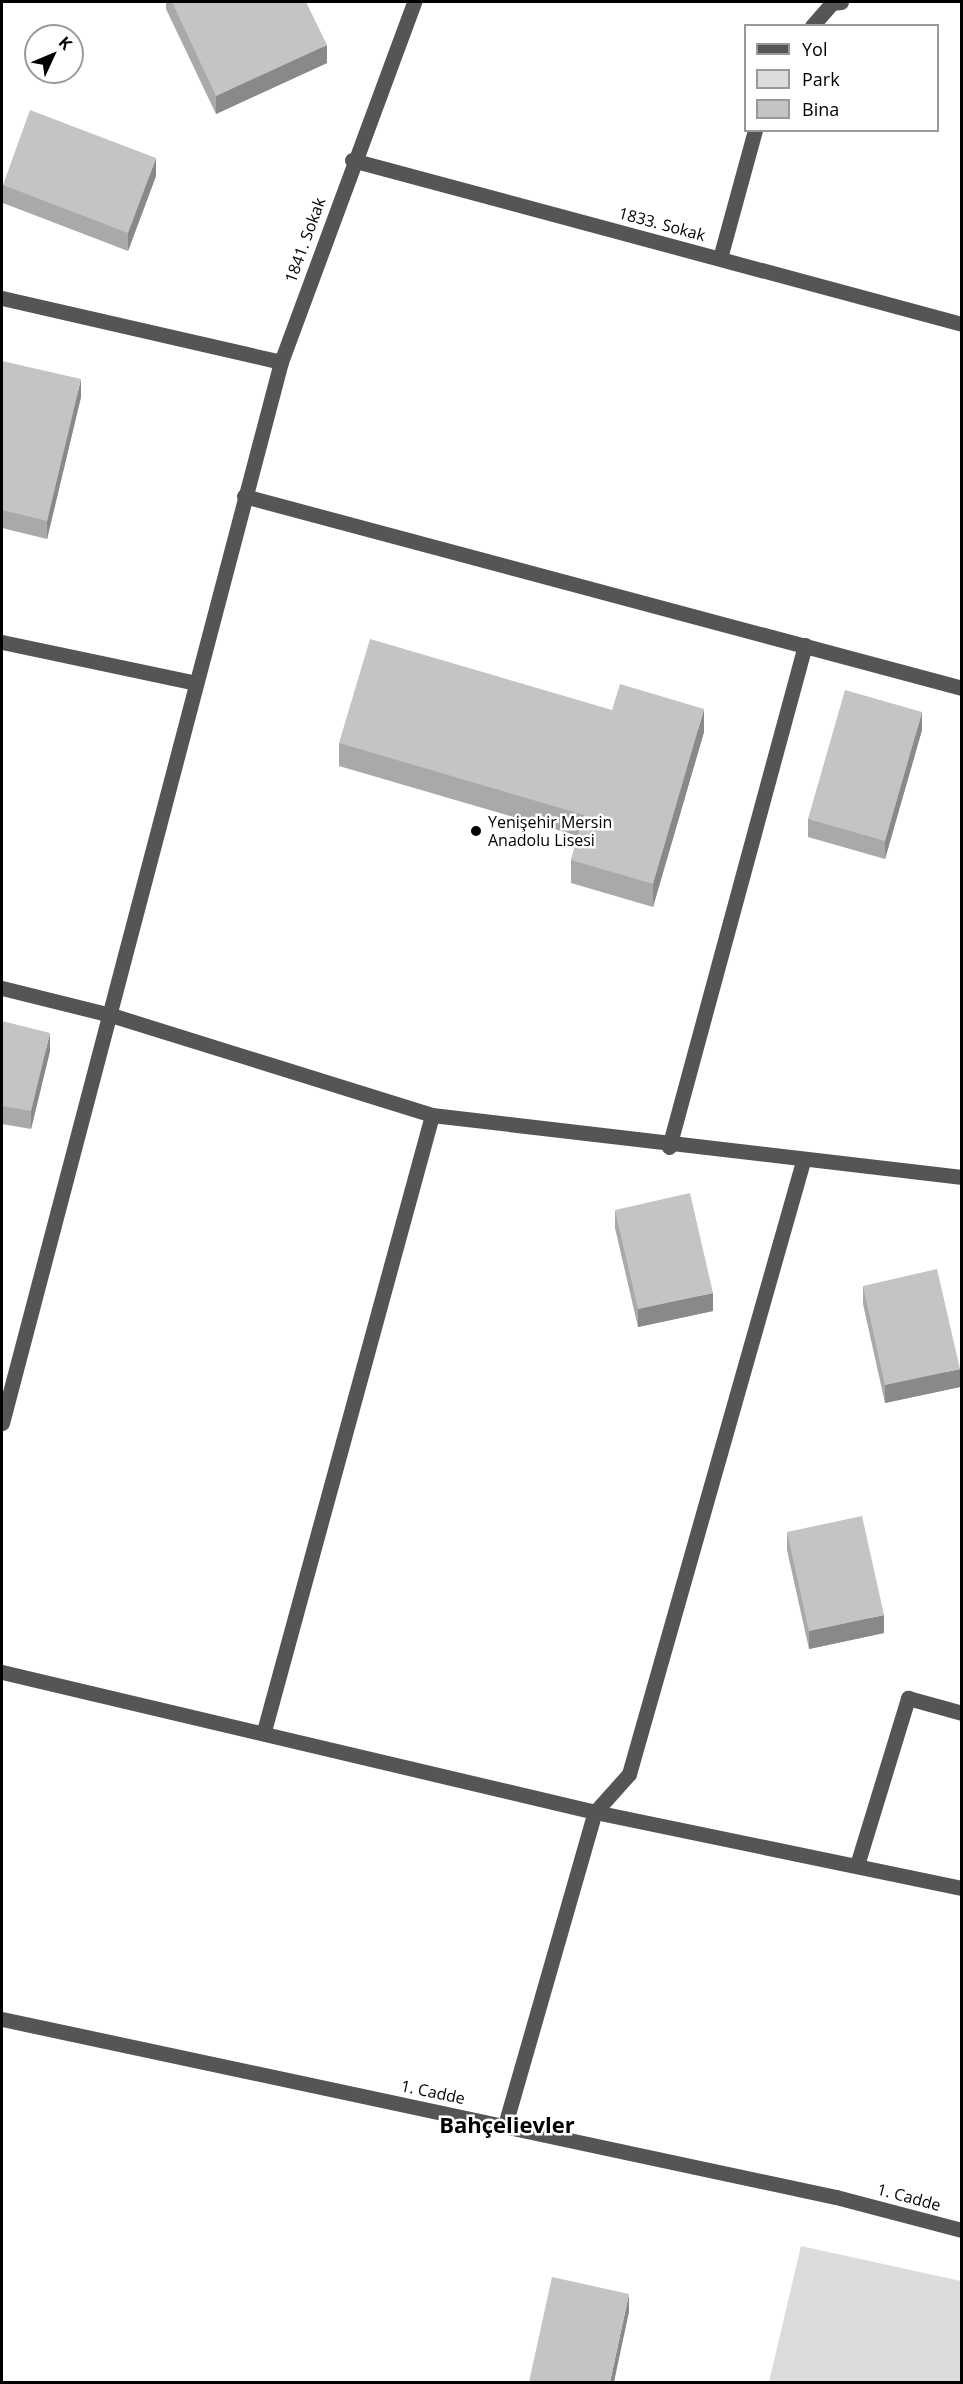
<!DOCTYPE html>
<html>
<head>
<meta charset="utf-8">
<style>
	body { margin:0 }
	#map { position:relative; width:963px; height:2384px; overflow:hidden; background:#fff; font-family:"Open Sans",sans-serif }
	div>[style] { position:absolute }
	.green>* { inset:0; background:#dcdcdc }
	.minor>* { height:15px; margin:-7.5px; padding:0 7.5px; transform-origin:7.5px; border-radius:7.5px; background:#555 }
	.wall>* { inset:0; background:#a9a9a9 }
	.shaded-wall>* { inset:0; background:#898989 }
	.building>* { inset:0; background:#c4c4c4 }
	.dots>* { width:16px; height:16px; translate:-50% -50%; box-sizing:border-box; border:3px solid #fff; border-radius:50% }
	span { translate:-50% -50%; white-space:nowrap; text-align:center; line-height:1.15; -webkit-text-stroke:5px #fff; paint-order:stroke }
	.street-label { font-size:16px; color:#000 }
	.poi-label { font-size:16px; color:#000 }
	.left { translate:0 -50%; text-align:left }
	.district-label { font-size:22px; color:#000; font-weight:700 }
	.frame { position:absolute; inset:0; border:3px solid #000; pointer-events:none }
	.legend { position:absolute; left:744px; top:24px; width:195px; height:108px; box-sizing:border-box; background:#fff; border:2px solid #999; margin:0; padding:8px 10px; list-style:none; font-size:18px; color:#000 }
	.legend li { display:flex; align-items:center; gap:12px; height:30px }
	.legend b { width:30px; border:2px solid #999 }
	.north { position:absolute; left:24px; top:24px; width:60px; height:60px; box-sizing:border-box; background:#fff; border:2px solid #999; border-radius:50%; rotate:46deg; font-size:16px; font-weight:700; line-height:24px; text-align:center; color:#000 }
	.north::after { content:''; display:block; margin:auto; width:21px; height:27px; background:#000; clip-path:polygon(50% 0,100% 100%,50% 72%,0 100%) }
</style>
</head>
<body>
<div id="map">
	<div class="green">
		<div style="clip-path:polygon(801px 2246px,961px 2281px,961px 2382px,769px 2382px)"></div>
	</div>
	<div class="minor">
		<div style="left:812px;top:26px;width:30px;rotate:-49deg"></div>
		<div style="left:832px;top:3px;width:9px;rotate:-6deg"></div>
		<div style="left:352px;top:160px;width:632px;rotate:15.05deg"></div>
		<div style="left:720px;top:258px;width:133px;rotate:-74.7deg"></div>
		<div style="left:2px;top:298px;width:286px;rotate:12.9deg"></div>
		<div style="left:244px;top:496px;width:743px;rotate:14.97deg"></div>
		<div style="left:2px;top:642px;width:198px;rotate:11.9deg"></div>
		<div style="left:2px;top:988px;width:112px;rotate:13.9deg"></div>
		<div style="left:111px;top:1015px;width:336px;rotate:17.3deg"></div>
		<div style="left:432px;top:1115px;width:534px;rotate:6.67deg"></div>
		<div style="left:669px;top:1147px;width:520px;rotate:-74.84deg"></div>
		<div style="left:2px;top:1423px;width:1097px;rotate:-75.27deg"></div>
		<div style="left:281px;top:362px;width:384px;rotate:-69.7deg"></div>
		<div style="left:2px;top:1672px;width:609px;rotate:13.28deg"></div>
		<div style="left:595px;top:1812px;width:375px;rotate:11.7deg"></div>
		<div style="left:264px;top:1731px;width:638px;rotate:-74.74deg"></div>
		<div style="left:857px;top:1865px;width:175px;rotate:-73deg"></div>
		<div style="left:908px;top:1698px;width:56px;rotate:15.5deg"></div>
		<div style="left:2px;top:2019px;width:853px;rotate:12.05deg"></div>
		<div style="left:836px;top:2197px;width:130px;rotate:14.7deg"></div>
		<div style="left:505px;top:2125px;width:326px;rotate:-74deg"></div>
		<div style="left:595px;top:1812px;width:51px;rotate:-48.2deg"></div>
		<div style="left:629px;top:1774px;width:637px;rotate:-74.15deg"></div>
	</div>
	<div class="wall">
		<div style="clip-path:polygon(166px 2px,306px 2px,327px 63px,216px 114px,166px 9px)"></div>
		<div style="clip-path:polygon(156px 176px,128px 251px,3px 203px,3px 185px)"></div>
		<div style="clip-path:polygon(2px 361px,81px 397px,47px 539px,2px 528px)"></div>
		<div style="clip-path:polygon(612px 710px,704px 732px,653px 907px,571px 883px,571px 860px,578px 836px,339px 766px,339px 743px)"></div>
		<div style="clip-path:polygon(922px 730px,885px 859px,808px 837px,808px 819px)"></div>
		<div style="clip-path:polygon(2px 1021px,50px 1051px,31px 1129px,2px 1124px)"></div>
		<div style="clip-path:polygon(615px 1210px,713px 1311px,638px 1327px,615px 1228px)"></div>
		<div style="clip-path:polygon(863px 1286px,960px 1387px,885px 1403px,863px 1304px)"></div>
		<div style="clip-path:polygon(787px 1532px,884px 1633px,809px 1649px,787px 1550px)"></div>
	</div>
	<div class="shaded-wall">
		<div style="clip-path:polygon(327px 45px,327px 63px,216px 114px,216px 96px)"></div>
		<div style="clip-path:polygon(156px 158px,156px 176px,128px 251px,128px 233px)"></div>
		<div style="clip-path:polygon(81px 379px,81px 397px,47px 539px,47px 521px)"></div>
		<div style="clip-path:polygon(704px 709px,704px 732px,653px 907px,653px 884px)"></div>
		<div style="clip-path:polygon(922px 712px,922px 730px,885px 859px,885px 841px)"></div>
		<div style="clip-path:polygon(50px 1033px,50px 1051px,31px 1129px,31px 1111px)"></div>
		<div style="clip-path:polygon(713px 1293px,713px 1311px,638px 1327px,638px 1309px)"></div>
		<div style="clip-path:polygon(960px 1369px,960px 1387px,885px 1403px,885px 1385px)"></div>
		<div style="clip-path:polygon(884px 1615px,884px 1633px,809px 1649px,809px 1631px)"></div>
		<div style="clip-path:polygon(629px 2294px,629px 2312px,614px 2382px,610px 2382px)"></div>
	</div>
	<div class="building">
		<div style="clip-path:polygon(172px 2px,306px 2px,327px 45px,216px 96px)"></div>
		<div style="clip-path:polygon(30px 110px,156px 158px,128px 233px,3px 185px)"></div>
		<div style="clip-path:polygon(2px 361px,81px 379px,47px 521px,2px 510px)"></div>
		<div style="clip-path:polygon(370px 639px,612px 710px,620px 684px,704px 709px,653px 884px,571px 860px,584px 815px,339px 743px)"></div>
		<div style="clip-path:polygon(845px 690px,922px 712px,885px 841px,808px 819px)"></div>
		<div style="clip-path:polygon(2px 1021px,50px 1033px,31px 1111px,2px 1106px)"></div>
		<div style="clip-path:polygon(690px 1193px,713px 1293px,638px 1309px,615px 1210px)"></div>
		<div style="clip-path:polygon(937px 1269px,960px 1369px,885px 1385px,863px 1286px)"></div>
		<div style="clip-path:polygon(862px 1516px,884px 1615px,809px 1631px,787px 1532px)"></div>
		<div style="clip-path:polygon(552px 2277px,629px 2294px,610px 2382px,529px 2382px)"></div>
	</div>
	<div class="dots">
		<div style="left:476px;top:831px;background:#000"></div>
	</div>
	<div class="street-label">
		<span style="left:662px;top:224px;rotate:15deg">1833. Sokak</span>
		<span style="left:305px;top:240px;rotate:-70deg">1841. Sokak</span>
		<span style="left:433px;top:2092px;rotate:12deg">1. Cadde</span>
		<span style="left:909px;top:2197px;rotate:15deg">1. Cadde</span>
	</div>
	<div class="poi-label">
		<span class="left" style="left:488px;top:831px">Yenişehir Mersin<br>Anadolu Lisesi</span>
	</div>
	<div class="district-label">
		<span style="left:507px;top:2125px">Bahçelievler</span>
	</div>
	<div class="frame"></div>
	<ul class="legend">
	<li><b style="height:8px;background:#555"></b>Yol</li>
	<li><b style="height:16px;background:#dcdcdc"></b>Park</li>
	<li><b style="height:16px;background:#c4c4c4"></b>Bina</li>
	</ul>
	<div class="north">K</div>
</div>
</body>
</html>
